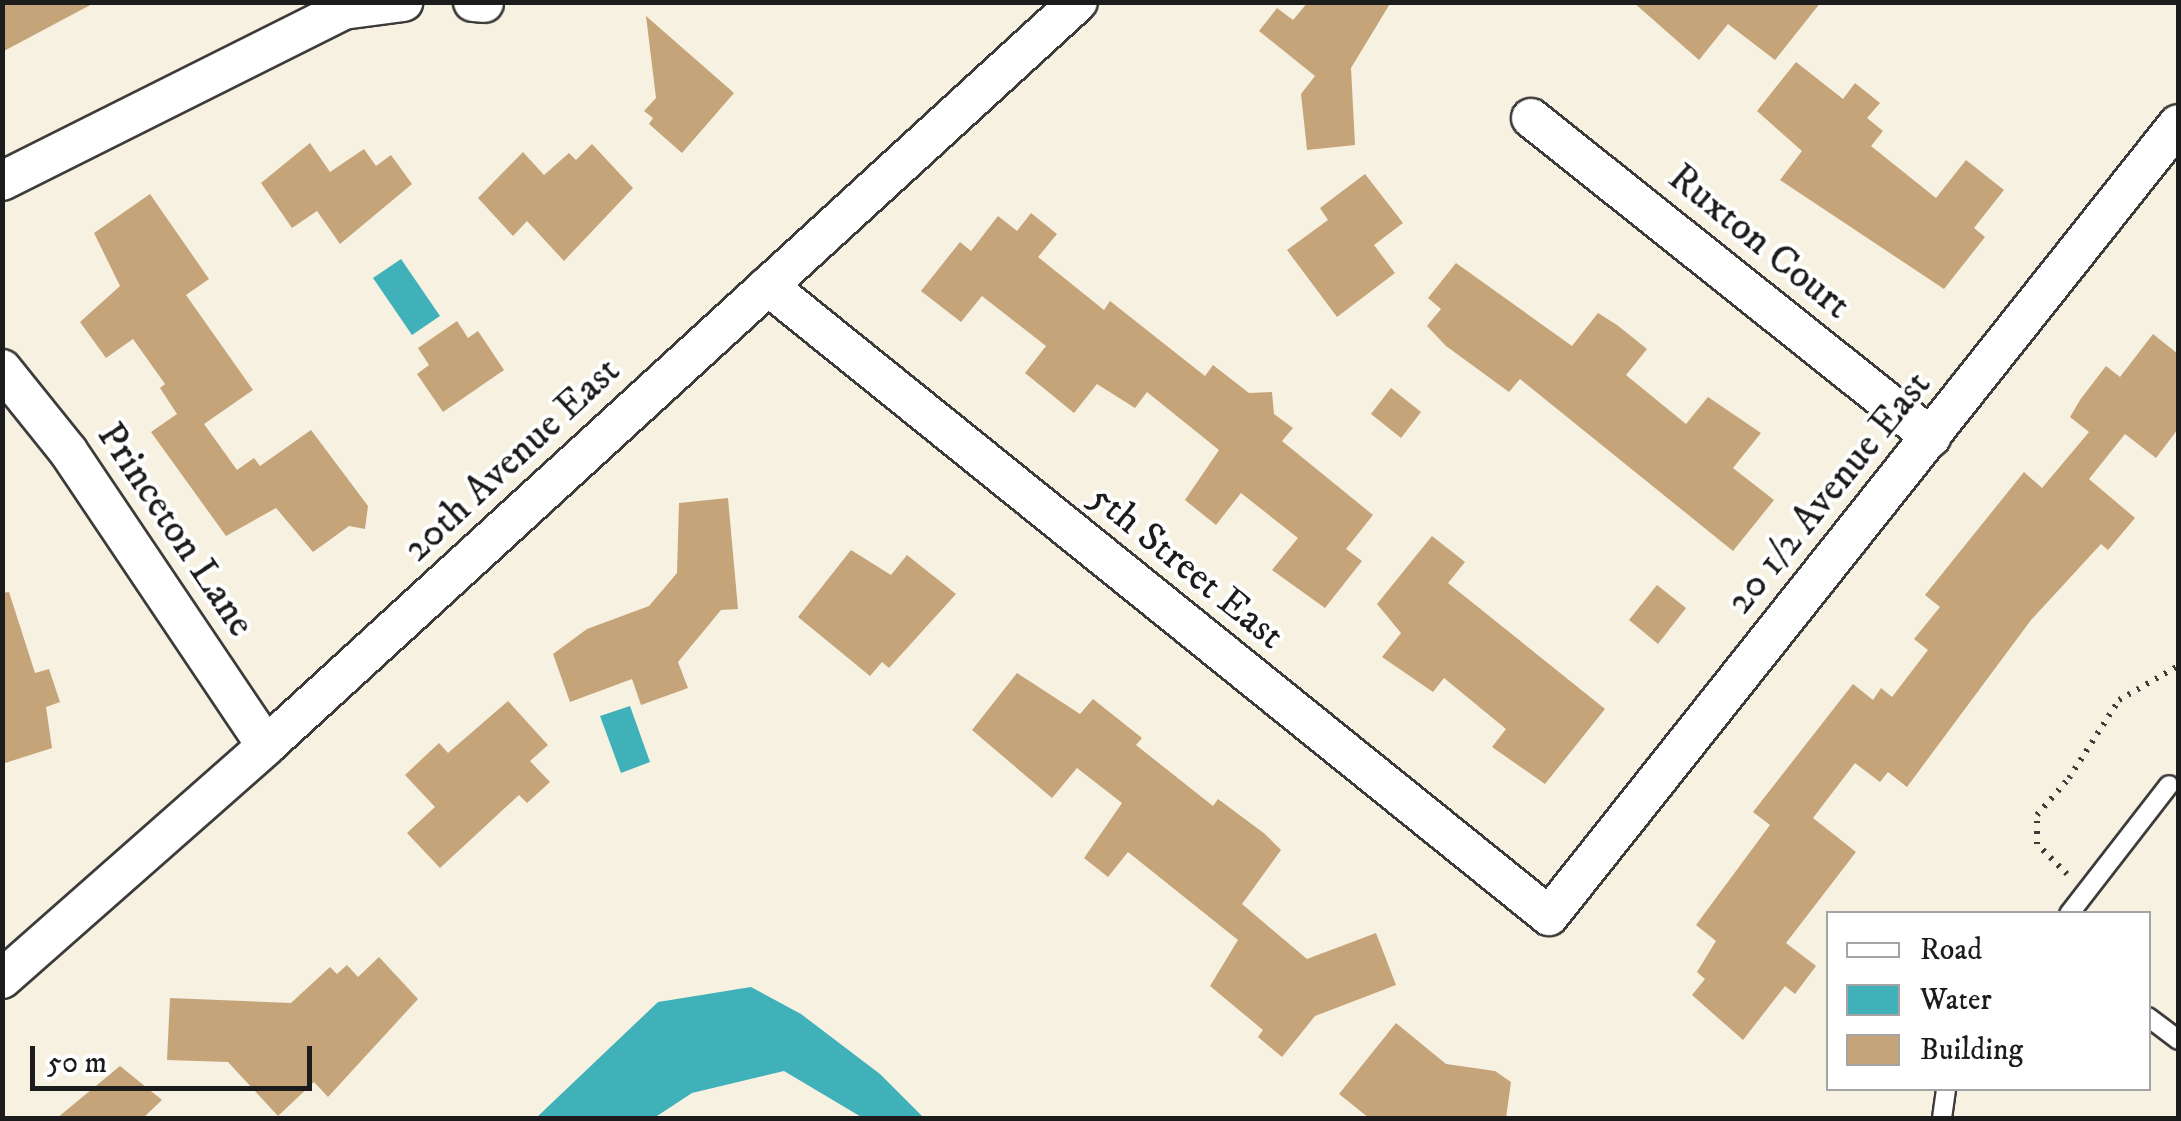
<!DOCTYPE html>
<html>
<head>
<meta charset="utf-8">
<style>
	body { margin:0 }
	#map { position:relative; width:2181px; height:1121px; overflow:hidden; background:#f6f1e1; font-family:"IM FELL DW Pica",serif }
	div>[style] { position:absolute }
	.water>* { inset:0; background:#40b1b9 }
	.building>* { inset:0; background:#c6a47a }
	.path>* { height:6px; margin-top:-3px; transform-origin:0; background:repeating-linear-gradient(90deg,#3d3c3a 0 2.5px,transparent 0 10.5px) }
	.roads { filter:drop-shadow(2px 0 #3d3c3a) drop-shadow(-2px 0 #3d3c3a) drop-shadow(0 2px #3d3c3a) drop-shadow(0 -2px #3d3c3a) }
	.lane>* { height:18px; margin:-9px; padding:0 9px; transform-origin:9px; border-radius:9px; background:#fff }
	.street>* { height:38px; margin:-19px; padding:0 19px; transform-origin:19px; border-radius:19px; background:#fff }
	span { translate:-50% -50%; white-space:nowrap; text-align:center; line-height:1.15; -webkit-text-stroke:8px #fff; paint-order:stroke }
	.street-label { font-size:40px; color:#1c1c1c }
	.frame { position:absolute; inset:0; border:5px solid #1c1c1c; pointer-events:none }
	.legend { position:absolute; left:1826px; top:911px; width:325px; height:180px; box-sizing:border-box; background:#fff; border:2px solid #a4a4a4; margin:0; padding:12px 18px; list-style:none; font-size:30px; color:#1c1c1c }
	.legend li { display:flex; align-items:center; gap:20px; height:50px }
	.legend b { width:50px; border:2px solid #a4a4a4 }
	.scale { position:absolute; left:30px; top:1046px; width:282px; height:45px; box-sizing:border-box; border:5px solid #1c1c1c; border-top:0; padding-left:12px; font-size:30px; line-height:35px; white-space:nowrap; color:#1c1c1c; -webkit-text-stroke:8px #fff; paint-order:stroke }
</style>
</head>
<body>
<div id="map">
	<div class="water">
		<div style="clip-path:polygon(401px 259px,440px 316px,412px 335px,373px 278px)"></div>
		<div style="clip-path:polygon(630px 706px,650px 762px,621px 773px,600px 716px)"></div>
		<div style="clip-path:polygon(751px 987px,801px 1014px,880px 1074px,924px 1118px,863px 1118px,784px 1071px,692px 1093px,654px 1118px,536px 1118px,658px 1002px)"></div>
	</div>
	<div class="building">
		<div style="clip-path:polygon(2px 2px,96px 2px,2px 52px)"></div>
		<div style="clip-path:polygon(1308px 2px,1391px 2px,1351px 68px,1355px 145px,1307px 150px,1301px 94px,1315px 76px,1259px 31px,1277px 8px,1293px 20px)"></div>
		<div style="clip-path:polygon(1633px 2px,1821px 2px,1775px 60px,1728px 24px,1699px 60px)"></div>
		<div style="clip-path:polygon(646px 16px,734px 93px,682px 153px,649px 124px,653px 118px,644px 111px,656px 98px)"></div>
		<div style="clip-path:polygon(1796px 62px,1843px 99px,1855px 83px,1880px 103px,1867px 118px,1883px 131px,1871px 146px,1936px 198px,1966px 160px,2004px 190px,1974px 228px,1985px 237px,1944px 289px,1780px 180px,1802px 151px,1757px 111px)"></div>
		<div style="clip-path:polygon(310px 143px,330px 172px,364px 149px,376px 166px,391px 155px,412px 184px,340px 244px,317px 211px,292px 228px,261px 183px)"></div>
		<div style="clip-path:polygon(592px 144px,633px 188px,564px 261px,527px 221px,513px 236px,478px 198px,523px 152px,544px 175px,569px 153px,576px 160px)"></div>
		<div style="clip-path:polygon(1365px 174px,1403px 223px,1374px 245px,1395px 273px,1337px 317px,1287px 250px,1328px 220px,1320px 208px)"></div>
		<div style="clip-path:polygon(150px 194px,209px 279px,186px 295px,253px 390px,204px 424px,237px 470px,254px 458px,260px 466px,311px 430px,368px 506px,365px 529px,349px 526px,313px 552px,276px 508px,226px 536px,151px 432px,177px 414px,160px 388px,165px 384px,133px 339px,106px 358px,80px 322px,120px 286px,94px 233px)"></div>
		<div style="clip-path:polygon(1031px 213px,1057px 234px,1038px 257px,1104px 310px,1110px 301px,1205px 376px,1213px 365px,1249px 393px,1272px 392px,1274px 414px,1293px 428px,1282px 441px,1373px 515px,1346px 549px,1362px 561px,1325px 608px,1272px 570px,1298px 538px,1241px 493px,1216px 525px,1185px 500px,1219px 450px,1147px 392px,1135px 408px,1097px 384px,1074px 413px,1025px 373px,1046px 346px,982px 296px,961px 322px,921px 291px,960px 242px,971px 251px,998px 216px,1017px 231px)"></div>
		<div style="clip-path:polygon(1456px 263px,1572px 346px,1598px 313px,1617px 325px,1647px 349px,1626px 375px,1686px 424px,1708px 397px,1761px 433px,1733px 468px,1774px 500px,1733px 551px,1520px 379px,1509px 392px,1446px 346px,1427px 326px,1441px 309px,1428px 298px)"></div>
		<div style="clip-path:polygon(457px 321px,468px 338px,478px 331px,504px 370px,443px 412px,417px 374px,429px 365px,418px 348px)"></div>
		<div style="clip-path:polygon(2153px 334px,2178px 354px,2178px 429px,2156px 458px,2125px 434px,2089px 479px,2135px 518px,2108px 550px,2101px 544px,2031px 620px,1907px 787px,1888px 772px,1880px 782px,1855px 763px,1813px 818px,1856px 852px,1786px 943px,1816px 966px,1795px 994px,1785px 986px,1743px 1040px,1692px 995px,1705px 979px,1697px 972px,1716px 941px,1696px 925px,1770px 825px,1753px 812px,1853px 684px,1873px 700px,1881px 688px,1892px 697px,1928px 650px,1914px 639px,1940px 607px,1925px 595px,2024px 472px,2042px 488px,2089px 432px,2070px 417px,2080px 400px,2106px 366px,2120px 377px)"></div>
		<div style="clip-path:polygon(1391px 388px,1421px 412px,1401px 438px,1371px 414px)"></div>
		<div style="clip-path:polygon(728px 498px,738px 609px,721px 610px,678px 662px,688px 688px,641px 705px,632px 679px,570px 702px,553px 654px,587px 629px,649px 606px,677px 573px,679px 503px)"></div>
		<div style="clip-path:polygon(1432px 536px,1465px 562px,1448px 583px,1605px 709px,1545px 784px,1492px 747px,1506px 729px,1444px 678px,1433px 692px,1382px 657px,1401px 633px,1377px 604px)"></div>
		<div style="clip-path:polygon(851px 550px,891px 575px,907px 555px,956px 594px,889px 668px,882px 662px,870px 676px,798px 617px)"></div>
		<div style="clip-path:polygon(1657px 585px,1686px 608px,1658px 644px,1629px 620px)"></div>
		<div style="clip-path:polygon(9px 592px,35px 673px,49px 669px,60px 702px,46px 707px,52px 748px,2px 764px,2px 593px)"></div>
		<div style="clip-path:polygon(1017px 673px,1080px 714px,1093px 699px,1142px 738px,1136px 745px,1213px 806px,1218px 799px,1265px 834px,1281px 850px,1242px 904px,1307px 959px,1376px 933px,1396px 985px,1315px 1016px,1282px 1057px,1258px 1037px,1263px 1030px,1210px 986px,1238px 940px,1128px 852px,1108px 877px,1084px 858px,1122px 803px,1077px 768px,1052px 798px,972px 730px)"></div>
		<div style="clip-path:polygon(508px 701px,548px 745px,530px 761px,550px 782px,527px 803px,519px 795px,440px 868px,407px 833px,435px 807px,405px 775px,439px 743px,448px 753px)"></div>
		<div style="clip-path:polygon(379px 957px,418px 999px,328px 1097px,314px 1082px,278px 1116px,228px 1062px,167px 1060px,170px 998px,291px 1003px,330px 967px,337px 974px,347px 965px,358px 977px)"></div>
		<div style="clip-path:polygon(1396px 1023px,1446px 1064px,1495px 1071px,1511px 1082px,1506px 1118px,1369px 1118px,1339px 1094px)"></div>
		<div style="clip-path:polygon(120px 1066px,162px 1100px,143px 1118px,57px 1118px)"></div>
	</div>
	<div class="path">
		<div style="left:2067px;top:874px;width:42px;rotate:-135deg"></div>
		<div style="left:2037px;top:844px;width:29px;rotate:-90deg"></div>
		<div style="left:2037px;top:815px;width:49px;rotate:-49.1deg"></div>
		<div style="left:2069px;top:778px;width:93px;rotate:-57.3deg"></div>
		<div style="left:2119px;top:700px;width:68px;rotate:-30deg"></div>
	</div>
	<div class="roads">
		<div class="lane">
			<div style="left:2069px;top:914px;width:163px;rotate:-52.2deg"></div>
			<div style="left:2148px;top:1017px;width:38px;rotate:37deg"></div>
			<div style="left:1942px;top:1118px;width:30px;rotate:-82deg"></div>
		</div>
		<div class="street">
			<div style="left:473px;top:2px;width:11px;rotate:5deg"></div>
			<div style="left:1531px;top:118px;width:512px;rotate:38.57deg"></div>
			<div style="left:2px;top:181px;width:381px;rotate:-26.6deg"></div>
			<div style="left:343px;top:10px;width:61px;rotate:-7.6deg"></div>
			<div style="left:768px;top:286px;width:1003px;rotate:38.89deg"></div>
			<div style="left:1549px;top:916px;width:1011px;rotate:-51.54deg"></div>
			<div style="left:2px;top:369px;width:105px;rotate:51.2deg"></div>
			<div style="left:68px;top:451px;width:355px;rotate:56.1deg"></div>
			<div style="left:2px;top:979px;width:352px;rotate:-41.4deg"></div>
			<div style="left:266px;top:746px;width:1101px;rotate:-42.5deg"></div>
		</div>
	</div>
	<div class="street-label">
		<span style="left:1759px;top:242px;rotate:39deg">Ruxton Court</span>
		<span style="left:512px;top:460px;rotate:-43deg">20th Avenue East</span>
		<span style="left:1829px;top:493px;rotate:-51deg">20 1/2 Avenue East</span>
		<span style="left:175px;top:530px;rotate:56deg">Princeton Lane</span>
		<span style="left:1186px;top:567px;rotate:39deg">5th Street East</span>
	</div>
	<div class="frame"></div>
	<ul class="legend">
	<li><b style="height:12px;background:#fff"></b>Road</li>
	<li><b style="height:28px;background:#40b1b9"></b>Water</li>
	<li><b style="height:28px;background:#c6a47a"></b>Building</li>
	</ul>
	<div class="scale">50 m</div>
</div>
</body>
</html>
